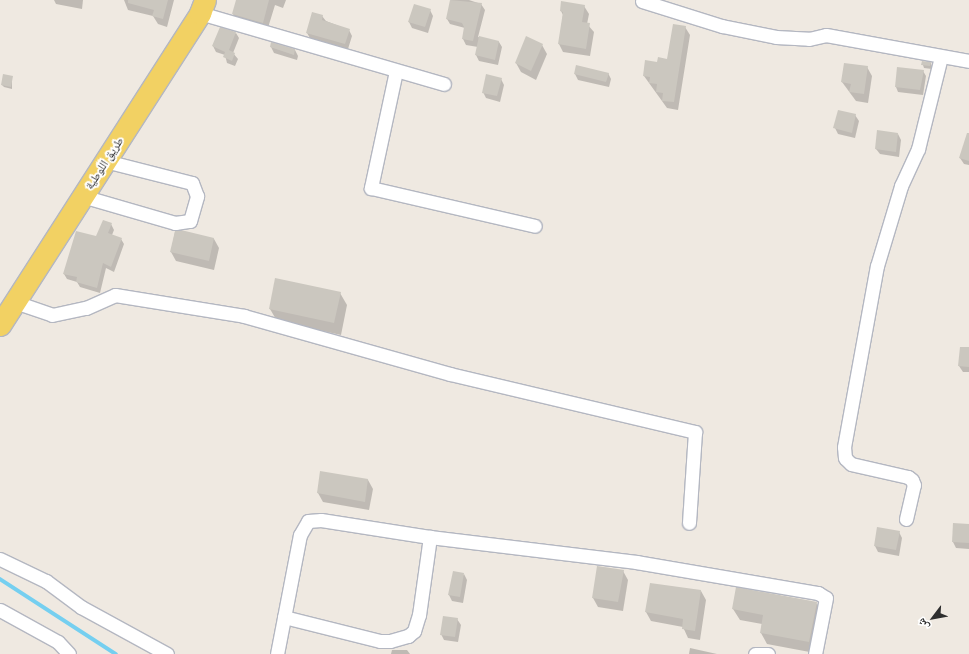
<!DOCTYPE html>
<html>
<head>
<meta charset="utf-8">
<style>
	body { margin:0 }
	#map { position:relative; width:969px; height:654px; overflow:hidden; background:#efe9e1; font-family:Poppins,"Noto Naskh Arabic",sans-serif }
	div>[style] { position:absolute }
	.shadow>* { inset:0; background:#0003 }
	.stream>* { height:3.5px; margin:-1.75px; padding:0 1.75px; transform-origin:1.75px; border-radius:1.75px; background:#75cff0 }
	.building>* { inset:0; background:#cbc7bf }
	.roads { filter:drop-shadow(1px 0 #b4b7c1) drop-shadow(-1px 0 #b4b7c1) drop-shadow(0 1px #b4b7c1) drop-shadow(0 -1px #b4b7c1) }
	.minor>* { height:13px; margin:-6.5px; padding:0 6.5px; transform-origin:6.5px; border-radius:6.5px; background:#fff }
	.primary>* { height:21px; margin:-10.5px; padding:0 10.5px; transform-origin:10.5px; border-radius:10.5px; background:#f2d163 }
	span { translate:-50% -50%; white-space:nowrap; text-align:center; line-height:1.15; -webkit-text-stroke:4px #fff; paint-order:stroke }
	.street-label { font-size:12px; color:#2e2e2e }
	.north { position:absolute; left:913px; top:598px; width:40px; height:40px; -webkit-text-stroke:3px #fff; paint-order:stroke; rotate:238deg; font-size:11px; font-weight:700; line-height:16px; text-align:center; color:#2e2e2e }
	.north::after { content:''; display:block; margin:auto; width:14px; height:18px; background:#2e2e2e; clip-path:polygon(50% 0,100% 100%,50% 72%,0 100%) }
</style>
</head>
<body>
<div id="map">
	<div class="shadow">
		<div style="clip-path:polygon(54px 0,83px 0,82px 9px,56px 4px)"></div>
		<div style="clip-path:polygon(124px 0,174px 0,167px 27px,158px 24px,153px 16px,128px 10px)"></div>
		<div style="clip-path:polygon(237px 0,286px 0,283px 8px,275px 5px,267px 31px,238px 23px,233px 14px)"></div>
		<div style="clip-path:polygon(451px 0,469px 0,481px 4px,485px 10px,478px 37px,499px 42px,502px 47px,498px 65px,479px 61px,476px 55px,478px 47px,466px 45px,463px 39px,465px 28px,450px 24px,447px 19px)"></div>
		<div style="clip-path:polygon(584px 6px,589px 14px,587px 24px,594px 32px,590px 56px,563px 52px,559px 44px,563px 15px,561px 11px)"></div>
		<div style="clip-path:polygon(430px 10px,433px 16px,428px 33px,412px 28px,409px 22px)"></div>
		<div style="clip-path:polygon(322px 16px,326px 21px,349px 30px,352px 36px,348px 49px,310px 38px,307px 33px)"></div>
		<div style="clip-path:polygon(685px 27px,690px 35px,678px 110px,667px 108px,644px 76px,658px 63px,668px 60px)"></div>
		<div style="clip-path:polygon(236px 33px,239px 38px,233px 53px,238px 59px,235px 66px,227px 63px,225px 55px,216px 52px,213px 46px)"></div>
		<div style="clip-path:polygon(542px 45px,547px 54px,536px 80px,521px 72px,516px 63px)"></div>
		<div style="clip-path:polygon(271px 47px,295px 50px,298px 56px,297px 60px,274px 53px)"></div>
		<div style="clip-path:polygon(922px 62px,931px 63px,932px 69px,924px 68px)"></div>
		<div style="clip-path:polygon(867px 67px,872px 76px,868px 103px,856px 101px,842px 82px)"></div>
		<div style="clip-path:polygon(898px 68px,923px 71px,926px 76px,923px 95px,898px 92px,896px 87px)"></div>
		<div style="clip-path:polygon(608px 73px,611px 79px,609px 87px,578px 80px,575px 74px)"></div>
		<div style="clip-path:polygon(12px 77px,12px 89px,4px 87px,2px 85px)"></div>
		<div style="clip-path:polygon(501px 79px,504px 85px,500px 102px,486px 98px,483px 92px)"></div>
		<div style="clip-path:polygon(855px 115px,859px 121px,855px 138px,838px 134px,835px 128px)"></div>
		<div style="clip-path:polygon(898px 134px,901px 140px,899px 157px,880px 154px,876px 149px)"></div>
		<div style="clip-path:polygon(969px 145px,969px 165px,964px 164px,960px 158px)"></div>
		<div style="clip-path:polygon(111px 224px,114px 230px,112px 235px,121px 239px,124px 244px,114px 272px,106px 268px,100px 293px,80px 287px,77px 282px,67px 279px,64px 274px)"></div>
		<div style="clip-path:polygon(175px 232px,214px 239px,219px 248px,214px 270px,176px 261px,171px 252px)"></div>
		<div style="clip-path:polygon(276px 279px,340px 293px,347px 305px,341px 335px,277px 321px,270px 309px)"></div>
		<div style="clip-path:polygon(969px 348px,969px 372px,963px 372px,959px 366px)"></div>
		<div style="clip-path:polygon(321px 472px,368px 480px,373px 489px,369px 510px,323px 502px,318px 493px)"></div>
		<div style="clip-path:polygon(954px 524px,969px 525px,969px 549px,956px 548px,953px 542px)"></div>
		<div style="clip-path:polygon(899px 532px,902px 538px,899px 556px,878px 552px,875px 546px)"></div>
		<div style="clip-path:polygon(623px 571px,628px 580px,623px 611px,598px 607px,593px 598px)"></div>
		<div style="clip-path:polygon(464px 574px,467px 580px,463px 603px,452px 601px,449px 595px)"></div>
		<div style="clip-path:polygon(701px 591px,706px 600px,700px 640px,688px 638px,683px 627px,651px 621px,646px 612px)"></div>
		<div style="clip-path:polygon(816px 603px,823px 614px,815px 653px,767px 644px,761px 633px,762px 624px,740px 620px,733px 609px)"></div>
		<div style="clip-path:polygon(457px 619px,461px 625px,458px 642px,444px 640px,441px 634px)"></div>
		<div style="clip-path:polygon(690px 648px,717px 654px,689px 654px)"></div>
		<div style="clip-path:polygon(392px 650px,407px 650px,410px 654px,391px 654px)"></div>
	</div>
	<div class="stream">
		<div style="left:0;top:579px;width:138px;rotate:32.9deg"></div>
	</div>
	<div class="building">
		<div style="clip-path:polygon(128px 0,168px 0,163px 19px,152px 16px,154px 10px,128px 3px)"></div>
		<div style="clip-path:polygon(236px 0,269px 0,263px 23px,232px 14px)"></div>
		<div style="clip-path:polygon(450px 0,482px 3px,473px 41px,462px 39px,464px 27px,462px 23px,446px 19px)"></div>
		<div style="clip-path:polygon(561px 1px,585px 5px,582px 22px,590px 23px,586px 49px,558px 44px,563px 12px,560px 11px)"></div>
		<div style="clip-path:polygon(414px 4px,431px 9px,425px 27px,408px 22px)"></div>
		<div style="clip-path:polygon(312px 12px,323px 15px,322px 20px,350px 29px,345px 44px,306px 33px)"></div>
		<div style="clip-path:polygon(673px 24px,686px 26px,674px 102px,662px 101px,663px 93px,656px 92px,657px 84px,649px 83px,650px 77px,643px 76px,645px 60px,657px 62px,658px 57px,667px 59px)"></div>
		<div style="clip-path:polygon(220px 27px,236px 32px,229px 50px,235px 53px,232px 61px,223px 57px,225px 52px,212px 46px)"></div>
		<div style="clip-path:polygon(479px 36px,499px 41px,495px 60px,475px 55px)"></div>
		<div style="clip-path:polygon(526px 36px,543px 44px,531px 71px,515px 63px)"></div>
		<div style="clip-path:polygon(271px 42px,295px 49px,294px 55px,270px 47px)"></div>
		<div style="clip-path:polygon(922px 61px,931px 62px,930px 66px,921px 65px)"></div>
		<div style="clip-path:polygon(844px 63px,868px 66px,864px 94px,849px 92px,851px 84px,841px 82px)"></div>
		<div style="clip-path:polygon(576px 65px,609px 73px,606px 82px,574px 74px)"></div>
		<div style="clip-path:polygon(897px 67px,924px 70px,920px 90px,895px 87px)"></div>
		<div style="clip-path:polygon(3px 74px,13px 76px,11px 87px,1px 85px)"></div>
		<div style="clip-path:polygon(486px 74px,502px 78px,497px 96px,482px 93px)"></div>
		<div style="clip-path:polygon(838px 110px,856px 114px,852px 133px,833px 128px)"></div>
		<div style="clip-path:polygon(877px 130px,898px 133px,896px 152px,875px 149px)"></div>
		<div style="clip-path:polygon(967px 133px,969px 133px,969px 161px,959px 158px)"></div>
		<div style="clip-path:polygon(103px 220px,112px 223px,108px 233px,122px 238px,111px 267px,103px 263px,97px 288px,76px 282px,77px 277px,63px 274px,76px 231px,96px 236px)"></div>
		<div style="clip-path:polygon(181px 230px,214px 238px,209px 261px,170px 252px,175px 231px)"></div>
		<div style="clip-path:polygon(275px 278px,341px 292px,334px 323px,269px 309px)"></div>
		<div style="clip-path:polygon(960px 347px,969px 347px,969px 367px,958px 366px)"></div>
		<div style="clip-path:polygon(320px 471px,368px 479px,365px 502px,317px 493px)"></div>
		<div style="clip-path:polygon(953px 523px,969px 524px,969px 543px,952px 542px)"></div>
		<div style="clip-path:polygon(877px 527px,900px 531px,896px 550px,874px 546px)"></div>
		<div style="clip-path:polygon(597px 566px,624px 570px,618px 602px,592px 598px)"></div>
		<div style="clip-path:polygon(453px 571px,464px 573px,460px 597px,448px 595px)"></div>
		<div style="clip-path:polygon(650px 583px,701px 590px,695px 631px,682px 629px,683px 619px,645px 612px)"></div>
		<div style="clip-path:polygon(736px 587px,817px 602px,809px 642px,760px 633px,763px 615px,732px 609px)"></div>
		<div style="clip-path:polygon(443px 616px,458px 618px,455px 637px,440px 635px)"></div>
	</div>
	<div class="roads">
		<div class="minor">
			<div style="left:642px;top:1px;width:84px;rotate:17.4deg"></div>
			<div style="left:722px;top:26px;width:55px;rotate:11.5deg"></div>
			<div style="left:776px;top:37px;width:33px;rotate:3deg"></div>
			<div style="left:809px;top:39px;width:17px;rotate:-13deg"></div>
			<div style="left:826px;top:35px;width:145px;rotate:10.3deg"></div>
			<div style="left:200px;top:13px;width:254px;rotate:16.2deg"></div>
			<div style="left:396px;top:71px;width:120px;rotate:102.1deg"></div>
			<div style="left:371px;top:188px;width:168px;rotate:13deg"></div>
			<div style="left:82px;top:196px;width:97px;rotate:16.2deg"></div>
			<div style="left:175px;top:223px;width:15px;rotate:-8deg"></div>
			<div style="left:190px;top:221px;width:26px;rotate:-74deg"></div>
			<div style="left:197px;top:196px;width:14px;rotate:-111deg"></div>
			<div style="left:192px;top:183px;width:90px;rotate:-165.8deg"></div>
			<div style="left:15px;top:302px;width:39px;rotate:19deg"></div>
			<div style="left:52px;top:315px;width:35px;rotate:-12deg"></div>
			<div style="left:86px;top:308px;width:32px;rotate:-24deg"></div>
			<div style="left:115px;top:295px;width:131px;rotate:9.2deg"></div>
			<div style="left:244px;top:316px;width:214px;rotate:15.7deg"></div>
			<div style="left:450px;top:374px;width:252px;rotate:13.3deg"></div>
			<div style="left:695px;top:432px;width:91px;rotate:93.8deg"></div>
			<div style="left:906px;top:519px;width:35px;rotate:-77deg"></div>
			<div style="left:914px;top:485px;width:5px;rotate:-112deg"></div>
			<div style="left:912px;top:480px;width:5px;rotate:-143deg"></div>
			<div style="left:908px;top:477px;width:58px;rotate:-167.2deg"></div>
			<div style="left:851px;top:464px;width:8px;rotate:-135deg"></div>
			<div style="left:845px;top:458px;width:11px;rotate:-95deg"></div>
			<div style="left:844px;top:447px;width:184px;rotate:-79.7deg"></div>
			<div style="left:877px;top:266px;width:84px;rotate:-73.3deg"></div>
			<div style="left:901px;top:186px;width:41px;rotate:-65.3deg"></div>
			<div style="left:918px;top:149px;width:95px;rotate:-76deg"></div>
			<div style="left:0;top:559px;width:51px;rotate:25.6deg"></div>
			<div style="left:46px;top:581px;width:44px;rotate:36.6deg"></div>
			<div style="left:81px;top:607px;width:98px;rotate:28.7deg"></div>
			<div style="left:0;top:610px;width:66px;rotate:28.9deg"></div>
			<div style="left:58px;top:642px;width:16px;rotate:47deg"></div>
			<div style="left:284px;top:617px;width:99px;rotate:14deg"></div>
			<div style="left:380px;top:641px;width:10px"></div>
			<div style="left:390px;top:641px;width:19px;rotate:-16deg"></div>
			<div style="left:408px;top:636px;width:8px;rotate:-40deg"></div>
			<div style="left:414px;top:631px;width:17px;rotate:-73deg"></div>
			<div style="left:419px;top:615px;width:79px;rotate:-82deg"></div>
			<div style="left:277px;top:654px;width:121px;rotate:-79.1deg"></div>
			<div style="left:300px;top:535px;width:16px;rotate:-60deg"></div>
			<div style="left:308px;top:521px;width:13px;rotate:-4deg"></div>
			<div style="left:321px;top:520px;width:110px;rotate:8.9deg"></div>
			<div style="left:430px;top:537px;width:208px;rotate:6.9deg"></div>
			<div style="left:636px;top:562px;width:185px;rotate:9.7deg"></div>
			<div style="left:818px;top:593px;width:9px;rotate:32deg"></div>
			<div style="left:826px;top:598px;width:57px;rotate:101.1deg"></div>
			<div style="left:755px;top:654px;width:13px"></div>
		</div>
		<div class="primary">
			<div style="left:0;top:325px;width:371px;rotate:-57.3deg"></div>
			<div style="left:200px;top:13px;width:14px;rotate:-69deg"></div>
		</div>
	</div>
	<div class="street-label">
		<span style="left:104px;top:163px;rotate:-57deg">طريق اللوطية</span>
	</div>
	<div class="north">ش</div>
</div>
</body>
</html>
